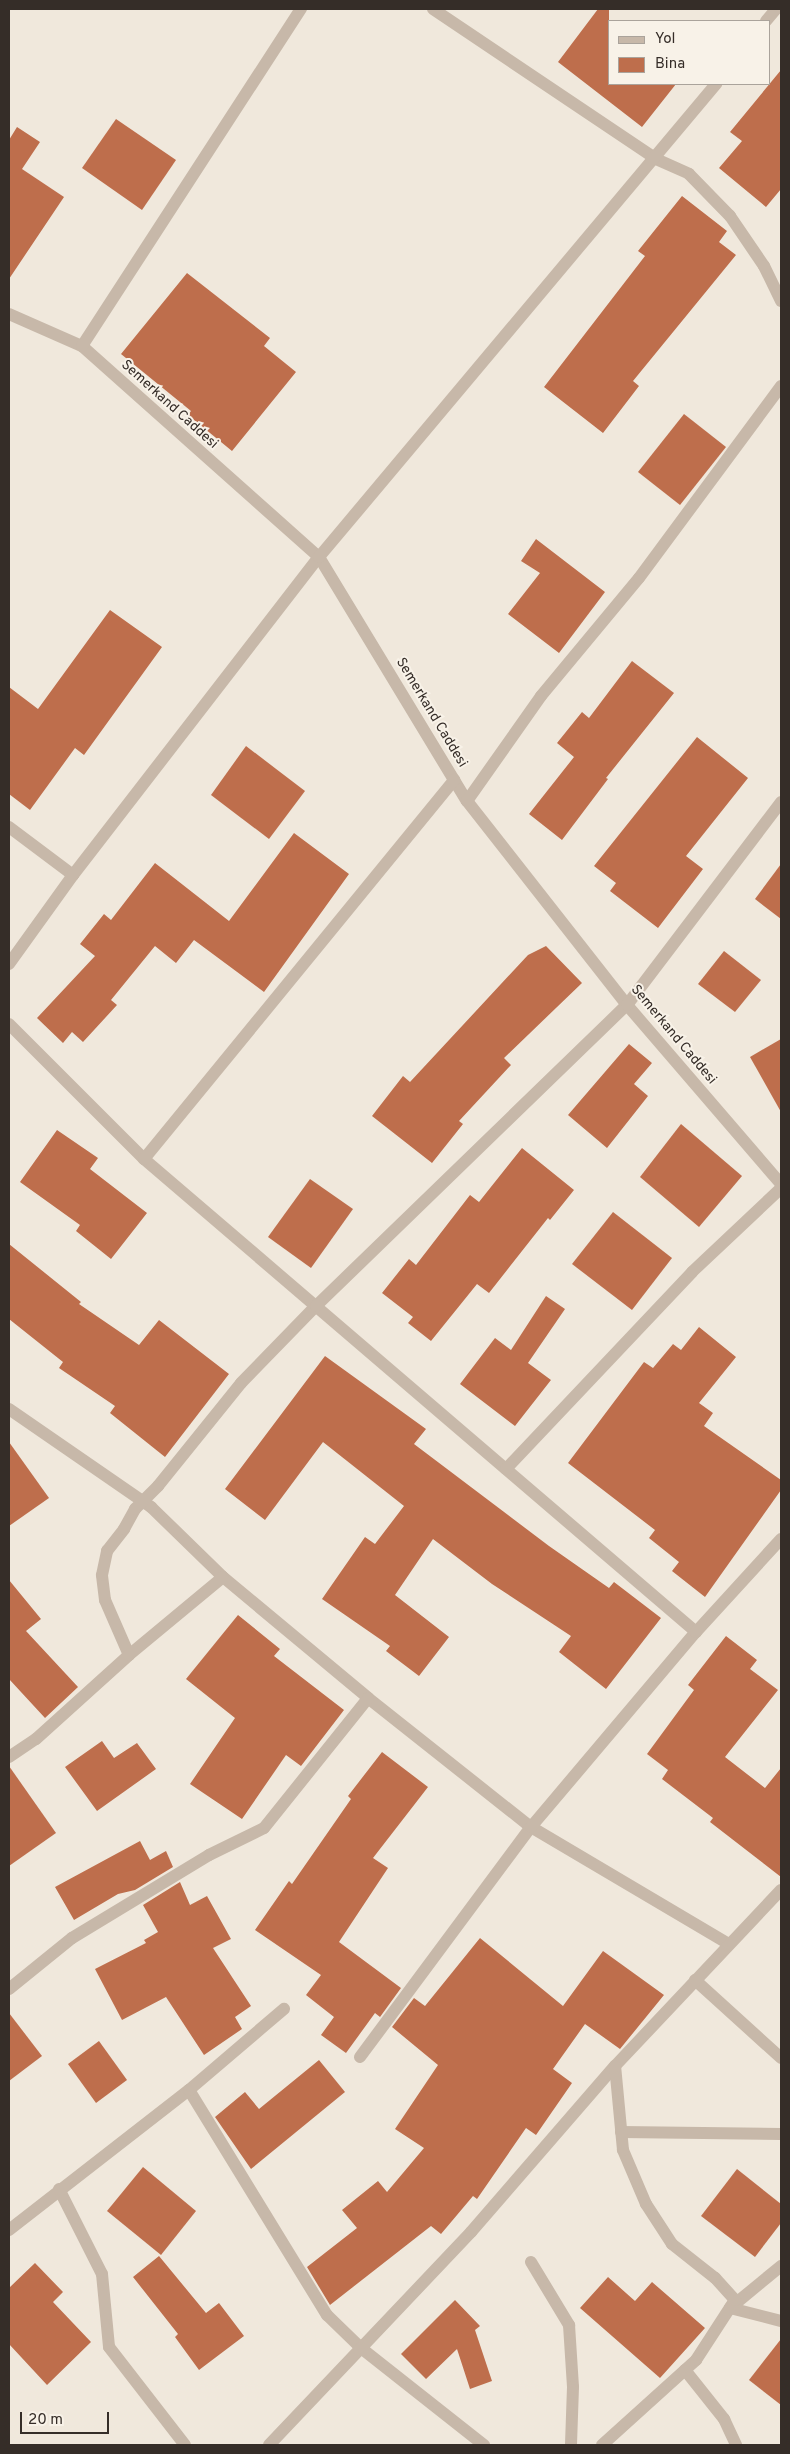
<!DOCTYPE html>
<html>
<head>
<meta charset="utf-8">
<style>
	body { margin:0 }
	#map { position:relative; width:790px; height:2454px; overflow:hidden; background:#f0e8dc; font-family:Overpass,sans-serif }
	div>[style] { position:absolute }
	.building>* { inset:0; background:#be6e4c }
	.minor>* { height:12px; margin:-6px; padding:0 6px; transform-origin:6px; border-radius:6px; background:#c7b8a9 }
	span { translate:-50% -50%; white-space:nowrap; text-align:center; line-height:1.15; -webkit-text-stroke:4px #f8f2e8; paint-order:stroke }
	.street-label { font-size:14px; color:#352d28 }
	.frame { position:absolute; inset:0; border:10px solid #352d28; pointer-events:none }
	.legend { position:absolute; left:608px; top:20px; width:162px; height:65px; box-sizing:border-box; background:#f8f2e8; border:1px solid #aaa39b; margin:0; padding:6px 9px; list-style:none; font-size:15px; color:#352d28 }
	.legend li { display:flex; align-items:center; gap:10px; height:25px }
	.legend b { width:25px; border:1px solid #aaa39b }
	.scale { position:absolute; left:20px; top:2412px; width:89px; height:22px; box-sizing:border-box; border:2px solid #352d28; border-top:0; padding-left:6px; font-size:15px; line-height:18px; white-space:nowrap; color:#352d28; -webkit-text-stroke:4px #f8f2e8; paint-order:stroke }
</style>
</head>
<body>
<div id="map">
	<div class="building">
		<div style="clip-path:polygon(598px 9px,609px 9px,609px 84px,676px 84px,642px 127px,558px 62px)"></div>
		<div style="clip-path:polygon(781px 70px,781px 189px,766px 207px,719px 168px,742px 141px,730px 132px)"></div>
		<div style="clip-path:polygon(116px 119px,176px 160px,142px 210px,82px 168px)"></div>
		<div style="clip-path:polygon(17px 127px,40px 142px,22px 169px,64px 197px,9px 279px,9px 140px)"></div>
		<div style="clip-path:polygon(682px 196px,727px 231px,719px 242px,736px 255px,633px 381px,639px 386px,603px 433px,544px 387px,645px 256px,638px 251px)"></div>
		<div style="clip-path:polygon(187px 273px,270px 338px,264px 346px,296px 372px,232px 451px,188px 415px,191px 411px,121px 354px)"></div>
		<div style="clip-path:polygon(684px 414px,726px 447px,680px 505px,638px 472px)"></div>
		<div style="clip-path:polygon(536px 539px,605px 592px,559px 653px,508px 614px,540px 573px,521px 561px)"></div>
		<div style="clip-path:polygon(110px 610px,162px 647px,84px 755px,75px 748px,30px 810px,9px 794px,9px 687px,38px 709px)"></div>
		<div style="clip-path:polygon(632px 661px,674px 693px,606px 778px,608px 779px,562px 840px,529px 814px,574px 757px,557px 743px,582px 712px,589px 718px)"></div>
		<div style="clip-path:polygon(697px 737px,748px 778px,686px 856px,703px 869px,658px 928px,610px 891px,616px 883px,594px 866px)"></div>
		<div style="clip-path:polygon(246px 746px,305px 791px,269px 839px,211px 795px)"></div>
		<div style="clip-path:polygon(294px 833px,349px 874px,264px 992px,194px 940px,176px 963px,155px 946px,111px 1000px,117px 1005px,83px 1042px,72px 1032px,63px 1043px,37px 1018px,95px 956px,80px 944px,104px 914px,111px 920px,155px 863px,229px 921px)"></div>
		<div style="clip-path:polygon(781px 864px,781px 919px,755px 899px)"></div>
		<div style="clip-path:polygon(546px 946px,582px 983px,504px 1058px,511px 1065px,459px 1121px,463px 1124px,432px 1163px,372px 1116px,403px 1076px,410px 1082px,528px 955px)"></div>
		<div style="clip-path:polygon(724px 951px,761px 980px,735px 1012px,698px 984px)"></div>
		<div style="clip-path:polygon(781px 1039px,781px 1112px,750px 1057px)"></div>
		<div style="clip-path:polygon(629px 1044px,652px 1063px,634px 1084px,648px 1096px,607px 1148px,568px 1115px)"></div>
		<div style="clip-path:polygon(681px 1124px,742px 1176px,699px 1227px,640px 1177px)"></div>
		<div style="clip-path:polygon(57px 1130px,98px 1158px,90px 1169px,147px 1213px,111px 1259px,76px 1231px,80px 1225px,20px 1182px)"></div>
		<div style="clip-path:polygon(522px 1148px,574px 1190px,550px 1220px,548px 1218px,489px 1293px,477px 1284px,431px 1341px,408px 1323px,413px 1317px,382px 1293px,409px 1259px,416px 1265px,470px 1195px,479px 1202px)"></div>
		<div style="clip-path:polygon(310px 1179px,353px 1209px,311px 1268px,268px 1237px)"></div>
		<div style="clip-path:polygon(613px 1212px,672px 1258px,632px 1310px,572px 1264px)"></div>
		<div style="clip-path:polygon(9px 1244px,81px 1302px,79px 1304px,139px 1345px,159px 1320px,229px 1374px,165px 1457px,110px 1413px,115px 1406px,59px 1368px,63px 1362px,9px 1319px)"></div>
		<div style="clip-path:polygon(546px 1296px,565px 1309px,528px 1363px,551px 1380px,515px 1426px,460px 1384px,495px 1338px,511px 1350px)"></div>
		<div style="clip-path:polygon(699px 1327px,736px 1357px,699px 1403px,713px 1413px,704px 1426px,781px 1480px,781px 1490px,705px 1597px,672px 1571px,679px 1562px,649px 1538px,655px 1530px,568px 1463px,644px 1362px,653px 1368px,673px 1344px,681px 1350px)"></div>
		<div style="clip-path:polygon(325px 1356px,426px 1429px,414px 1444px,549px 1546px,609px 1588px,614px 1582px,661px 1618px,606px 1689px,559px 1652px,571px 1636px,492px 1584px,433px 1539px,395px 1595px,449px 1637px,419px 1676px,386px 1651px,390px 1646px,322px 1599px,365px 1537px,375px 1544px,404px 1506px,323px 1442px,265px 1520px,225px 1489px)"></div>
		<div style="clip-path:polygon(9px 1442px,49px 1498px,9px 1526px)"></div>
		<div style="clip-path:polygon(9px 1580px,41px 1619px,26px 1631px,78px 1687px,45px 1718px,9px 1679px)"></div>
		<div style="clip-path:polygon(238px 1615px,280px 1649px,274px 1656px,344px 1710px,301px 1766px,286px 1755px,242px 1819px,190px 1784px,235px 1718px,186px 1679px)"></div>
		<div style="clip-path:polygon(726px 1636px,757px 1660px,750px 1669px,778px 1690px,725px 1757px,765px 1788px,781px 1768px,781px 1877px,710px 1822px,713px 1818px,662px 1779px,668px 1770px,647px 1754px,694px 1690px,688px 1685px)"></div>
		<div style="clip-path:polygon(102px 1741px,114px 1758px,137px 1743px,156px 1769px,97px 1811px,65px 1767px)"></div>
		<div style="clip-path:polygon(382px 1752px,428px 1787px,373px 1858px,388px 1868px,339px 1942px,401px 1988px,380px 2017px,375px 2013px,346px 2053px,321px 2035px,334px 2017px,306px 1995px,321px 1975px,255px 1930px,289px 1881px,292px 1884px,351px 1799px,348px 1796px)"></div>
		<div style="clip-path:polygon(9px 1766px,56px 1833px,9px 1866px)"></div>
		<div style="clip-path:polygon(140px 1841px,150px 1860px,166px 1851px,173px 1867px,135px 1890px,118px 1894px,74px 1920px,55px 1887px)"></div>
		<div style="clip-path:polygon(180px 1882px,190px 1905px,207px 1896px,231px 1939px,213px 1948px,251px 2006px,235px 2017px,242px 2029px,204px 2055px,166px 1997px,122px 2020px,95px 1969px,146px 1943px,144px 1940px,158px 1932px,143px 1905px)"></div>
		<div style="clip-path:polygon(480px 1938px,563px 2006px,603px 1951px,664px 1995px,620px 2049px,585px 2024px,553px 2069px,572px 2083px,536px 2135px,526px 2128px,477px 2199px,473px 2196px,441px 2234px,431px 2226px,330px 2305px,307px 2267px,357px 2228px,342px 2210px,378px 2181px,387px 2192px,424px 2148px,395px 2129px,438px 2065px,392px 2027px,414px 1998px,425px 2006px)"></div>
		<div style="clip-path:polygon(9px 2013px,42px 2056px,9px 2081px)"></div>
		<div style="clip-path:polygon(99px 2041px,127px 2080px,96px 2103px,68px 2064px)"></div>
		<div style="clip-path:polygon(319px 2060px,345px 2092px,251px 2169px,215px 2117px,245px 2092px,259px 2109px)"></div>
		<div style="clip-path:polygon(143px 2167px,196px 2211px,161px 2255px,107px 2211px)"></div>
		<div style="clip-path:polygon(737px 2169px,781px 2204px,781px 2223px,755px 2257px,701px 2216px)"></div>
		<div style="clip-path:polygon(159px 2256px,206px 2313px,219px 2303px,244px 2336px,199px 2370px,175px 2337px,178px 2334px,133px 2277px)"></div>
		<div style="clip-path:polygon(35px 2263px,63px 2292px,53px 2302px,91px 2342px,47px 2385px,9px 2344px,9px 2288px)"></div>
		<div style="clip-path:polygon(608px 2277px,635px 2301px,652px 2282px,705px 2328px,660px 2378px,580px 2308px)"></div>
		<div style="clip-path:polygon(455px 2300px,480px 2326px,475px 2330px,492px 2381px,470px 2389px,457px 2349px,426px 2379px,401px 2354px)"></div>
		<div style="clip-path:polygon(781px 2339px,781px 2405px,749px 2380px)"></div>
	</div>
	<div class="minor">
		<div style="left:433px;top:9px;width:269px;rotate:33.9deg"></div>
		<div style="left:656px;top:159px;width:36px;rotate:24deg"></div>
		<div style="left:689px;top:174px;width:59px;rotate:45.7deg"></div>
		<div style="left:730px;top:216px;width:60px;rotate:55.8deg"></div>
		<div style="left:764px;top:266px;width:39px;rotate:64deg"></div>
		<div style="left:766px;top:21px;width:16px;rotate:-50deg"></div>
		<div style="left:9px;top:314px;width:80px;rotate:23.7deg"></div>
		<div style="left:82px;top:346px;width:317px;rotate:41.7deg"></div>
		<div style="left:319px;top:557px;width:285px;rotate:58.8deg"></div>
		<div style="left:467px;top:801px;width:259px;rotate:51.9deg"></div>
		<div style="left:627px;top:1005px;width:236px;rotate:49.3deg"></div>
		<div style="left:82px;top:346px;width:402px;rotate:-57deg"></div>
		<div style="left:467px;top:801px;width:128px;rotate:-54.8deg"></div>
		<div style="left:541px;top:696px;width:153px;rotate:-50.3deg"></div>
		<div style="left:639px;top:578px;width:239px;rotate:-53.5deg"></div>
		<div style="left:9px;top:827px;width:80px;rotate:36.9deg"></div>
		<div style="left:9px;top:964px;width:110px;rotate:-54.3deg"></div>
		<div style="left:73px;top:875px;width:402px;rotate:-52.3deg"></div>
		<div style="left:319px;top:557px;width:618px;rotate:-49.99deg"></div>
		<div style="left:9px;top:1024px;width:191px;rotate:45deg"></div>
		<div style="left:144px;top:1159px;width:727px;rotate:40.59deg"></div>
		<div style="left:144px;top:1159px;width:490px;rotate:-50.7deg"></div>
		<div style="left:9px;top:1409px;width:173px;rotate:34.6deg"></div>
		<div style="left:151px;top:1507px;width:100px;rotate:44.2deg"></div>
		<div style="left:223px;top:1577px;width:189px;rotate:39.8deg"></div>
		<div style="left:368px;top:1698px;width:208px;rotate:38.4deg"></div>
		<div style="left:531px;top:1827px;width:230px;rotate:30.6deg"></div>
		<div style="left:506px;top:1469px;width:271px;rotate:-46.6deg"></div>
		<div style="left:692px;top:1272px;width:122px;rotate:-43.3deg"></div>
		<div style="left:129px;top:1655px;width:60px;rotate:-113.6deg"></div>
		<div style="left:105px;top:1600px;width:25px;rotate:-97deg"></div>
		<div style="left:102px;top:1575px;width:25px;rotate:-78deg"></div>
		<div style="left:107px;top:1551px;width:28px;rotate:-52deg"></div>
		<div style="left:124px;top:1529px;width:23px;rotate:-61deg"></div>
		<div style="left:135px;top:1509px;width:33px;rotate:-45deg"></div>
		<div style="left:158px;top:1486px;width:132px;rotate:-51.1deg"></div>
		<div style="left:241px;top:1383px;width:107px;rotate:-45.8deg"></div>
		<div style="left:316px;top:1306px;width:433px;rotate:-44.1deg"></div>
		<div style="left:627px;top:1005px;width:255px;rotate:-52.8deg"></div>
		<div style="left:9px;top:1757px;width:32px;rotate:-34deg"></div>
		<div style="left:36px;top:1739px;width:125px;rotate:-42.1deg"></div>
		<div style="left:129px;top:1655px;width:122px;rotate:-39.7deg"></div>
		<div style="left:695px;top:1980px;width:116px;rotate:42.2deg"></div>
		<div style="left:9px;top:1989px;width:81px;rotate:-39deg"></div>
		<div style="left:72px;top:1938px;width:160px;rotate:-31.2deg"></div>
		<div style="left:209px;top:1855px;width:61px;rotate:-26.1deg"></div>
		<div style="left:264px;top:1828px;width:166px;rotate:-51.3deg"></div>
		<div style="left:360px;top:2057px;width:287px;rotate:-53.4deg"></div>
		<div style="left:531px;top:1827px;width:255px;rotate:-49.8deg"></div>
		<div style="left:696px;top:1632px;width:126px;rotate:-47.6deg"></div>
		<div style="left:189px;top:2090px;width:264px;rotate:58.5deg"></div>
		<div style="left:327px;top:2315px;width:47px;rotate:44.1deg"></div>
		<div style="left:361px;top:2348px;width:157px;rotate:38.3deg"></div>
		<div style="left:621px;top:2132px;width:160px;rotate:0.7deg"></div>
		<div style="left:59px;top:2189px;width:95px;rotate:63.2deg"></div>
		<div style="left:102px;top:2274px;width:73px;rotate:84.5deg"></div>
		<div style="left:109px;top:2347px;width:124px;rotate:52.2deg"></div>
		<div style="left:9px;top:2230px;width:228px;rotate:-37.9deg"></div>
		<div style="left:189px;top:2090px;width:125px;rotate:-40.5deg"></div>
		<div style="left:531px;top:2262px;width:74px;rotate:58.9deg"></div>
		<div style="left:569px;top:2325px;width:62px;rotate:86.3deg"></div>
		<div style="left:573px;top:2387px;width:58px;rotate:92deg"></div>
		<div style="left:730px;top:2308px;width:66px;rotate:-39.5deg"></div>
		<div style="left:730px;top:2308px;width:53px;rotate:14.3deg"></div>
		<div style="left:685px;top:2370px;width:63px;rotate:51.5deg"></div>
		<div style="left:724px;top:2419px;width:29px;rotate:65deg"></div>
		<div style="left:269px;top:2445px;width:294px;rotate:-46.5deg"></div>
		<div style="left:471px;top:2232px;width:220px;rotate:-49.1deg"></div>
		<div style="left:615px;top:2066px;width:242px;rotate:-46.7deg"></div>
		<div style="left:602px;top:2445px;width:127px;rotate:-42.1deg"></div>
		<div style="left:696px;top:2360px;width:72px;rotate:-57deg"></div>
		<div style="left:735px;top:2300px;width:30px;rotate:-132deg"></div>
		<div style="left:715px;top:2278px;width:55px;rotate:-141.7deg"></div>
		<div style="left:672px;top:2244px;width:48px;rotate:-123deg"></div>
		<div style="left:646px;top:2204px;width:59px;rotate:-113.1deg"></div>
		<div style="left:623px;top:2150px;width:84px;rotate:-95.4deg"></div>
	</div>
	<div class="street-label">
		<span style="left:169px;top:405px;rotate:42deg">Semerkand Caddesi</span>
		<span style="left:431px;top:713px;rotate:59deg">Semerkand Caddesi</span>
		<span style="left:673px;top:1035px;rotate:50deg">Semerkand Caddesi</span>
	</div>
	<div class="frame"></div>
	<ul class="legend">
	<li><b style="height:6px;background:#c7b8a9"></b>Yol</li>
	<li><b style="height:14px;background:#be6e4c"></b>Bina</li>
	</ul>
	<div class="scale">20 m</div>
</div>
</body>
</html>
